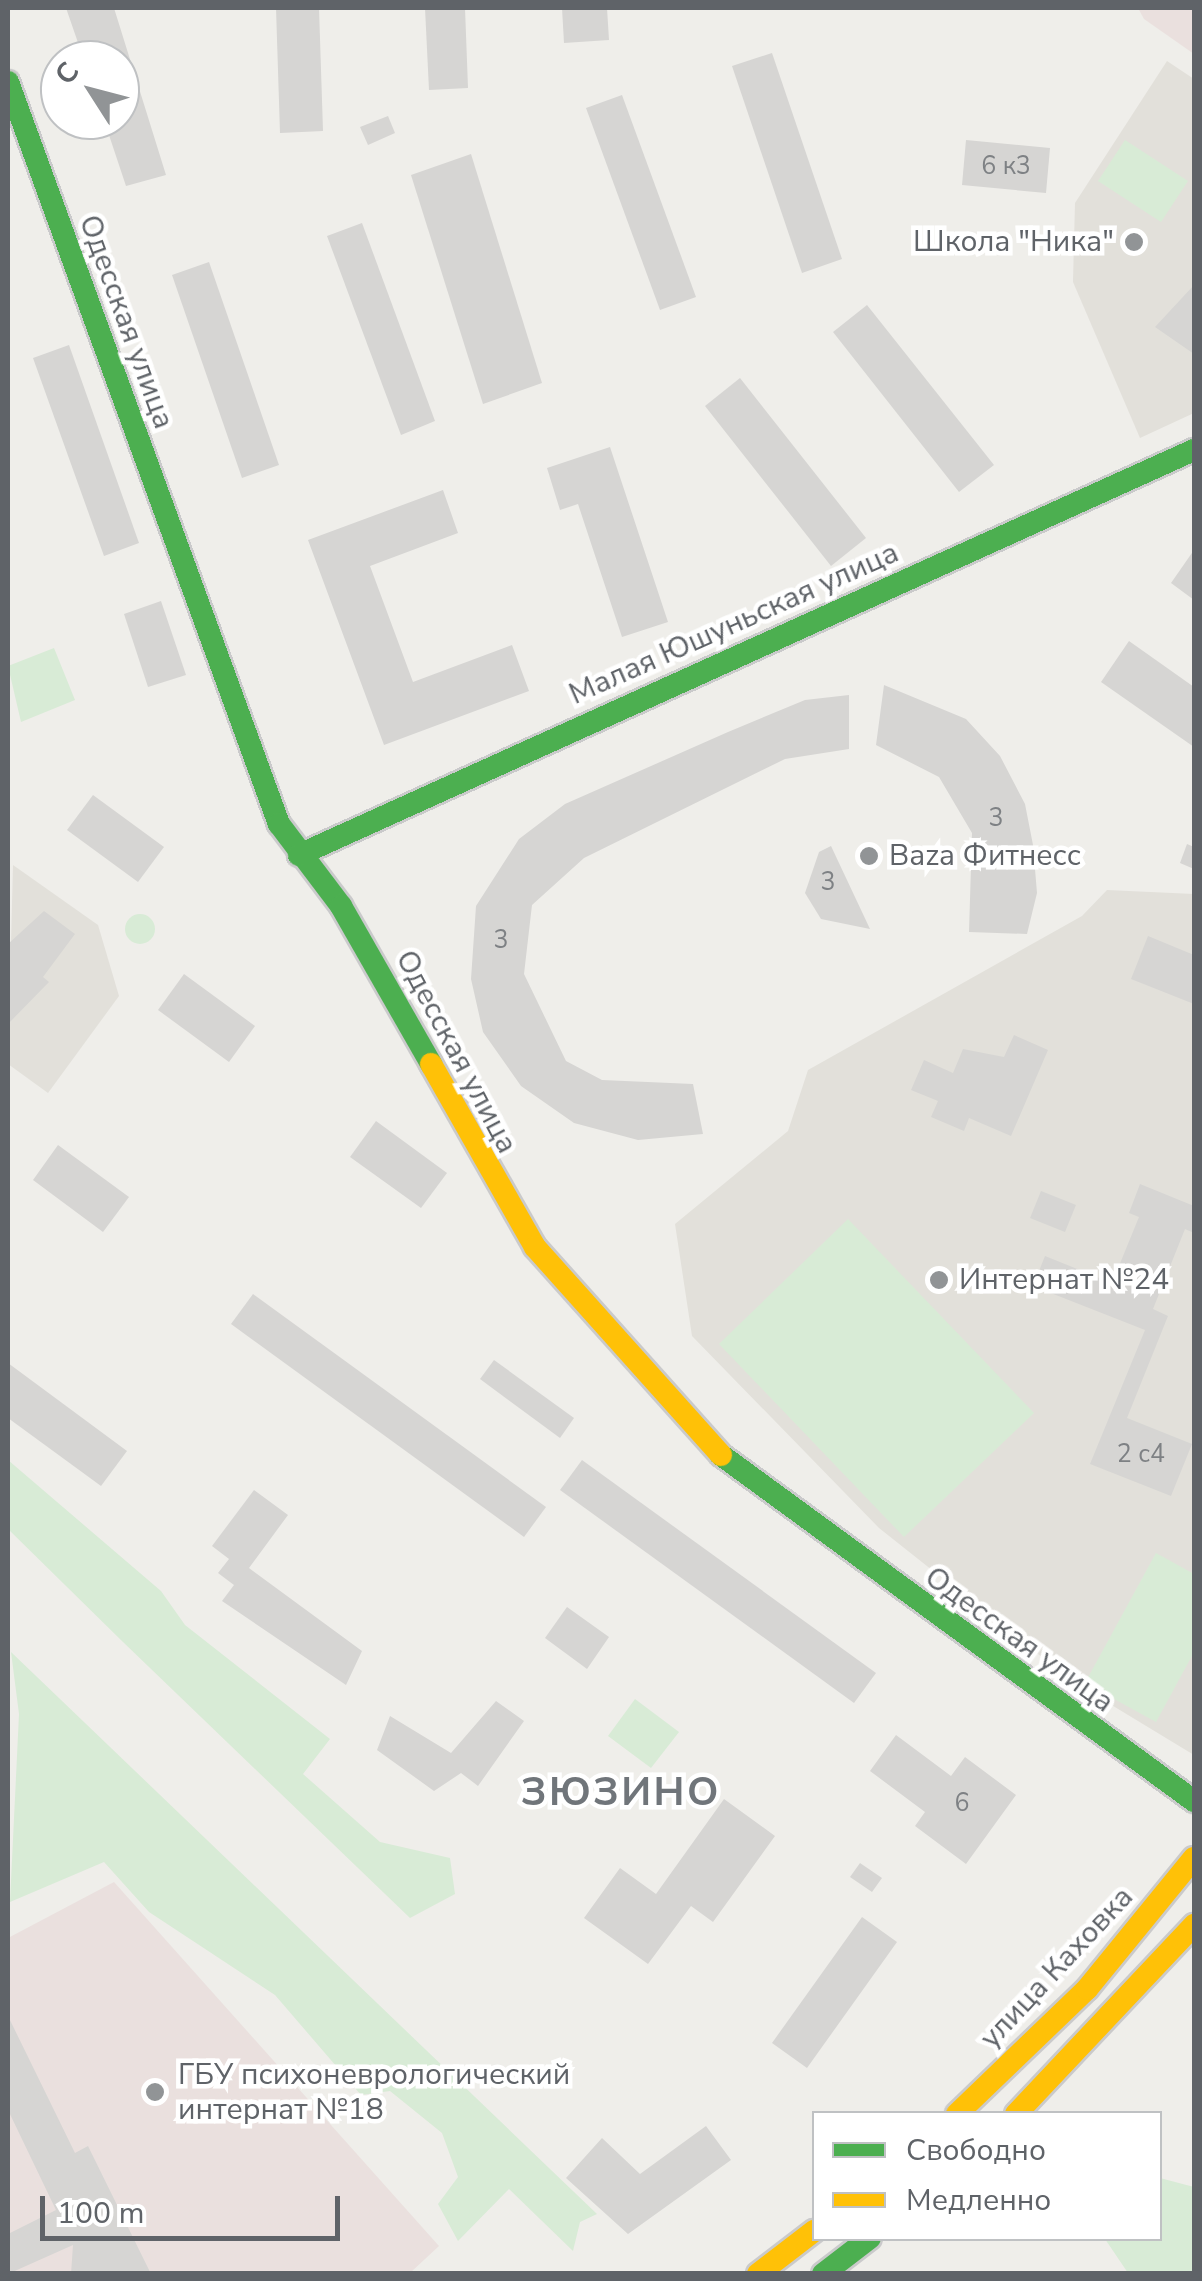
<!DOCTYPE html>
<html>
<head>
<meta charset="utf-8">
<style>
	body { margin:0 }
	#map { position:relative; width:1202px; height:2281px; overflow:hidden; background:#efeeea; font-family:"Nunito Sans",sans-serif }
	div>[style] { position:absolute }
	.education>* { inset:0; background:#e2e0da }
	.medical>* { inset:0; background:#eae0de }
	.green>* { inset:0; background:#d8ebd6 }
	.round { border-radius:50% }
	.building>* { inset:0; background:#d6d5d3 }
	.roads { filter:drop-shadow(2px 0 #cacacb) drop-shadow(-2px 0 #cacacb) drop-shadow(0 2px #cacacb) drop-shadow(0 -2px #cacacb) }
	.fast>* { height:22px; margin:-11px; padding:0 11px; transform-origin:11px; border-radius:11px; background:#4caf50 }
	.slow>* { height:22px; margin:-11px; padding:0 11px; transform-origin:11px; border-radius:11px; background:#ffc107 }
	.dots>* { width:28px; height:28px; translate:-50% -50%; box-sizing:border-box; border:5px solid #fff; border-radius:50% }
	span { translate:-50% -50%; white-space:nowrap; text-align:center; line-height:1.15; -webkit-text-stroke:9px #fff; paint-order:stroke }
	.number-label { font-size:25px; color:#7e8184 }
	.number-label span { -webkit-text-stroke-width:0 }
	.poi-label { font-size:30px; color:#5f6368 }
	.right { translate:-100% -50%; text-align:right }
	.left { translate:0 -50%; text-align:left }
	.street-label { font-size:30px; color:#5f6368 }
	.district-label { font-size:40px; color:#70757a; font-weight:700; letter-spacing:2.5px }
	.frame { position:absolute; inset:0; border:10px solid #5f6368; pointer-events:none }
	.legend { position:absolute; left:812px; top:2111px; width:350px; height:130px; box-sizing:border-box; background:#fff; border:2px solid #bfc1c3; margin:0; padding:12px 18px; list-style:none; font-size:30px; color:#5f6368 }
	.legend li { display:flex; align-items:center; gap:20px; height:50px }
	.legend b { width:50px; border:2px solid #bfc1c3 }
	.north { position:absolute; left:40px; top:40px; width:100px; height:100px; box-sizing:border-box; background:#fff; border:2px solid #bfc1c3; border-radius:50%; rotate:306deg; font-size:28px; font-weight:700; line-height:40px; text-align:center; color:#5f6368 }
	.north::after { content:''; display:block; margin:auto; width:35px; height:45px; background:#919496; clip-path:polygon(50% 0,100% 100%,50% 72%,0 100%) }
	.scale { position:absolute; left:40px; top:2196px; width:300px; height:45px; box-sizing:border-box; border:5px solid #5f6368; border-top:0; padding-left:12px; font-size:30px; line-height:35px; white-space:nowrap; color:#5f6368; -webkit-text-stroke:8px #fff; paint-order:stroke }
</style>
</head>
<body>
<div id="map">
	<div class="education">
		<div style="clip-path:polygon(1167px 61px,1194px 79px,1194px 413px,1140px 438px,1073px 282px,1075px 203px)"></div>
		<div style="clip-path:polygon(13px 865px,98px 925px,119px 996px,48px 1093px,8px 1064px)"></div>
		<div style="clip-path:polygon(1107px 890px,1194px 894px,1194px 1755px,1072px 1681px,879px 1528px,692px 1336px,675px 1224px,788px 1131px,808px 1070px,1082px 916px)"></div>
	</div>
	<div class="medical">
		<div style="clip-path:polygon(1138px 8px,1194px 8px,1194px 54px,1144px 19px)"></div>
		<div style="clip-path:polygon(114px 1882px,439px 2246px,410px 2273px,8px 2274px,8px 1938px)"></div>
	</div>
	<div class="green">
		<div style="clip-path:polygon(1125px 140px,1188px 181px,1161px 222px,1098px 181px)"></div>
		<div style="clip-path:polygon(54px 648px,75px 700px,21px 722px,8px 666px)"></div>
		<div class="round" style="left:125px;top:914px;width:30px;height:30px"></div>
		<div style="clip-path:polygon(848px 1219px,1034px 1413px,904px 1537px,719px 1344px)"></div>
		<div style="clip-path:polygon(8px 1460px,161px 1591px,185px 1625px,330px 1739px,303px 1774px,380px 1842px,450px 1858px,455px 1894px,410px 1918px,123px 1642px,8px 1529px)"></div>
		<div style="clip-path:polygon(1156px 1553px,1194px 1574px,1194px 1652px,1156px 1722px,1085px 1683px)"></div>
		<div style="clip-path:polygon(11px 1652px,597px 2214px,580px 2222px,573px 2251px,509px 2189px,458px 2241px,438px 2204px,458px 2177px,442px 2133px,390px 2091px,361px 2095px,275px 1995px,149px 1912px,104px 1862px,10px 1902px,19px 1714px)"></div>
		<div style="clip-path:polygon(635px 1699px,679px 1732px,651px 1768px,608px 1736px)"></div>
		<div style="clip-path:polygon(1160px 2178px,1194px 2187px,1194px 2273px,1128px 2273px,1105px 2239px,1160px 2238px)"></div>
	</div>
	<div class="building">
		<div style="clip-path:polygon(66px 8px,114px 8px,166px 175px,126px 186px,104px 120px,120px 120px,120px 60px,84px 60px)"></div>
		<div style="clip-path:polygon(276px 8px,319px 8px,323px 131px,280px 133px)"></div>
		<div style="clip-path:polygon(425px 8px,465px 8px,468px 88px,429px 90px)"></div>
		<div style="clip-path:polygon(562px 8px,607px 8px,609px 40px,564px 43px)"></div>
		<div style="clip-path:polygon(772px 53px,842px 259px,802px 273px,732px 66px)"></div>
		<div style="clip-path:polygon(622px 95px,696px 297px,660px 310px,586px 108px)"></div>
		<div style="clip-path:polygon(388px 116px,395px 133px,368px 145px,360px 127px)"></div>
		<div style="clip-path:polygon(966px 140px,1050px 148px,1046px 193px,962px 185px)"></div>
		<div style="clip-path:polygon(471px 154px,542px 383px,483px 404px,411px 175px)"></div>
		<div style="clip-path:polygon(362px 223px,435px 421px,401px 435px,327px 236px)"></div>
		<div style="clip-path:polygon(209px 262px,279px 465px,242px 478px,172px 275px)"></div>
		<div style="clip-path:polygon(1194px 285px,1194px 354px,1155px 327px)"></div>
		<div style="clip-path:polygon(867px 305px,994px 465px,959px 492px,833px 332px)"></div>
		<div style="clip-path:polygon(69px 345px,139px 543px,104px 556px,33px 358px)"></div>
		<div style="clip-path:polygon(740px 378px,866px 538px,831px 566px,705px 406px)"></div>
		<div style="clip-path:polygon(610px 447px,668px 622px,622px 637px,578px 504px,560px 510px,547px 468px)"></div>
		<div style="clip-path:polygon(443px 490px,458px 533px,370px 566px,413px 682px,512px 645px,529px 691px,384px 745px,308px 540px)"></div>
		<div style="clip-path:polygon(1194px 550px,1194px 600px,1171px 583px)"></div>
		<div style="clip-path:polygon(161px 601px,186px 675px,148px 687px,124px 614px)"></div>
		<div style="clip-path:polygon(1129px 641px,1194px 687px,1194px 747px,1101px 682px)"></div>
		<div style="clip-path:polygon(884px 685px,966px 719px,1000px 756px,1025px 804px,1033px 845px,1037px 893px,1027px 934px,969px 932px,972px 833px,939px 777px,876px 745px)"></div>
		<div style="clip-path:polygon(849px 695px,849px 749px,785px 759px,584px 858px,532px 905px,524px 974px,566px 1061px,602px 1080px,693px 1084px,703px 1134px,638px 1140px,574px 1123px,521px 1086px,483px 1032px,471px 979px,476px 906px,519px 839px,565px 804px,728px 732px,805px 700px)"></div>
		<div style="clip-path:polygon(93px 795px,164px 847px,138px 882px,67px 830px)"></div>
		<div style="clip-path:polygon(1187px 844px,1194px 847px,1194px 869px,1180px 863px)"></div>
		<div style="clip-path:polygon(831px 846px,870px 929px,821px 919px,805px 893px,819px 852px)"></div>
		<div style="clip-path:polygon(44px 911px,75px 934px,43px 977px,49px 982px,8px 1024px,8px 944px)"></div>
		<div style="clip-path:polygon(1148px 936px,1194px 955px,1194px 1004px,1131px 979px)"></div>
		<div style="clip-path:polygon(184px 974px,255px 1026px,229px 1062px,158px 1010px)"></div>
		<div style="clip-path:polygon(1014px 1035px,1048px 1050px,1011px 1136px,969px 1118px,964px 1131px,931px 1117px,938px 1101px,911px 1090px,924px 1060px,953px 1073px,963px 1049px,1004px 1057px)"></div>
		<div style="clip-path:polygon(376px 1121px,447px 1173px,421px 1208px,350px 1157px)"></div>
		<div style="clip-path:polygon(58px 1145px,129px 1197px,103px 1232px,33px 1180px)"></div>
		<div style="clip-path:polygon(1140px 1184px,1194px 1206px,1194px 1233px,1185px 1229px,1153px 1309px,1168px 1316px,1127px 1418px,1192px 1444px,1171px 1496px,1090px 1464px,1145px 1330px,1033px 1286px,1045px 1256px,1112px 1283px,1139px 1217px,1129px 1213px)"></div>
		<div style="clip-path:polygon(1041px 1191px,1076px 1205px,1065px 1232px,1030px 1218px)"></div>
		<div style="clip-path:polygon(253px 1294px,546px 1507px,524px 1537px,231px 1324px)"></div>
		<div style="clip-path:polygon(494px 1360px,574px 1418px,560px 1438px,480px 1379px)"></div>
		<div style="clip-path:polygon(8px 1363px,127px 1451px,101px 1486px,8px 1418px)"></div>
		<div style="clip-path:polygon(582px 1460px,876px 1673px,854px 1703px,560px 1490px)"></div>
		<div style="clip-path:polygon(254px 1490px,288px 1515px,249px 1568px,362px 1651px,346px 1685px,222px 1601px,234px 1585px,218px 1573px,229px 1559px,212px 1546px)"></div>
		<div style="clip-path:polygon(567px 1607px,609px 1637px,587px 1669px,545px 1638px)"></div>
		<div style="clip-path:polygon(496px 1701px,524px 1721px,478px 1786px,461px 1773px,434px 1791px,377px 1750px,390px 1716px,451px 1753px)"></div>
		<div style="clip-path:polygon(896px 1735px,951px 1776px,965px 1757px,1016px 1795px,966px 1864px,915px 1826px,925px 1812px,870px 1771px)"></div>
		<div style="clip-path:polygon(724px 1799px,775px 1836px,713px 1922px,691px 1906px,648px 1964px,584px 1918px,620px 1868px,656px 1894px)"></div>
		<div style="clip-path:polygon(860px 1863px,882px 1878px,872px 1892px,850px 1877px)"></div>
		<div style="clip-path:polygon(862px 1917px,897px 1942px,807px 2068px,772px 2043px)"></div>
		<div style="clip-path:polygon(8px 2016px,75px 2153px,88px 2146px,151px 2274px,71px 2274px,73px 2245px,8px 2274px,8px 2234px,56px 2210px,8px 2110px)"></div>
		<div style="clip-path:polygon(706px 2126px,731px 2160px,628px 2234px,566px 2178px,602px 2138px,640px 2174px)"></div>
	</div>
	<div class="roads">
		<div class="fast">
			<div style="left:8px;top:82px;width:790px;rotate:69.94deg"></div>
			<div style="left:279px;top:824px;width:103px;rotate:52.9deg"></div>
			<div style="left:341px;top:906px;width:182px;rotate:60.3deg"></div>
			<div style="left:299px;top:855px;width:982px;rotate:-24.35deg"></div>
			<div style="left:721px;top:1455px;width:586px;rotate:36.19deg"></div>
			<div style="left:823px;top:2274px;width:59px;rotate:-37.5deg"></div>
		</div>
		<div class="slow">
			<div style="left:431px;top:1064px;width:210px;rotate:60.4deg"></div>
			<div style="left:535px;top:1247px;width:279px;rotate:48.2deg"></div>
			<div style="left:957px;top:2114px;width:180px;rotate:-43.9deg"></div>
			<div style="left:1087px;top:1989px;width:169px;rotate:-50.8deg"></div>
			<div style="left:1016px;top:2114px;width:260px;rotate:-46.7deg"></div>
			<div style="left:758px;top:2274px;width:71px;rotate:-37.5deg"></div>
		</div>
	</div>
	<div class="dots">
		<div style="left:1134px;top:242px;background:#919496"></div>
		<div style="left:869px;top:856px;background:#919496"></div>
		<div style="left:939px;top:1280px;background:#919496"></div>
		<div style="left:155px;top:2092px;background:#919496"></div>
	</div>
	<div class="number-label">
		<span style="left:1006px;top:166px">6 к3</span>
		<span style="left:996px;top:818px">3</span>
		<span style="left:828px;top:882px">3</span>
		<span style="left:501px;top:940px">3</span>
		<span style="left:1141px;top:1454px">2 с4</span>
		<span style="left:962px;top:1803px">6</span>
	</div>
	<div class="poi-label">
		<span class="right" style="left:1114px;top:242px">Школа "Ника"</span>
		<span class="left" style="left:889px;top:856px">Baza Фитнесс</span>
		<span class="left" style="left:959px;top:1280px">Интернат №24</span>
		<span class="left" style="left:178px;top:2092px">ГБУ психоневрологический<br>интернат №18</span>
	</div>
	<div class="street-label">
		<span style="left:126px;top:322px;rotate:70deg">Одесская улица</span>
		<span style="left:734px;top:624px;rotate:-24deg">Малая Юшуньская улица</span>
		<span style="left:456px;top:1052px;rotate:62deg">Одесская улица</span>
		<span style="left:1019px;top:1640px;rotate:36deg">Одесская улица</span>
		<span style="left:1057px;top:1968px;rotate:-47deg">улица Каховка</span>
	</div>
	<div class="district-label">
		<span style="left:621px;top:1792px">ЗЮЗИНО</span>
	</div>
	<div class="frame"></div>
	<ul class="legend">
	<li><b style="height:12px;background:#4caf50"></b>Свободно</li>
	<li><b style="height:12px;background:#ffc107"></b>Медленно</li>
	</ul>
	<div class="north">С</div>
	<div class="scale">100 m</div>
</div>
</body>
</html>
